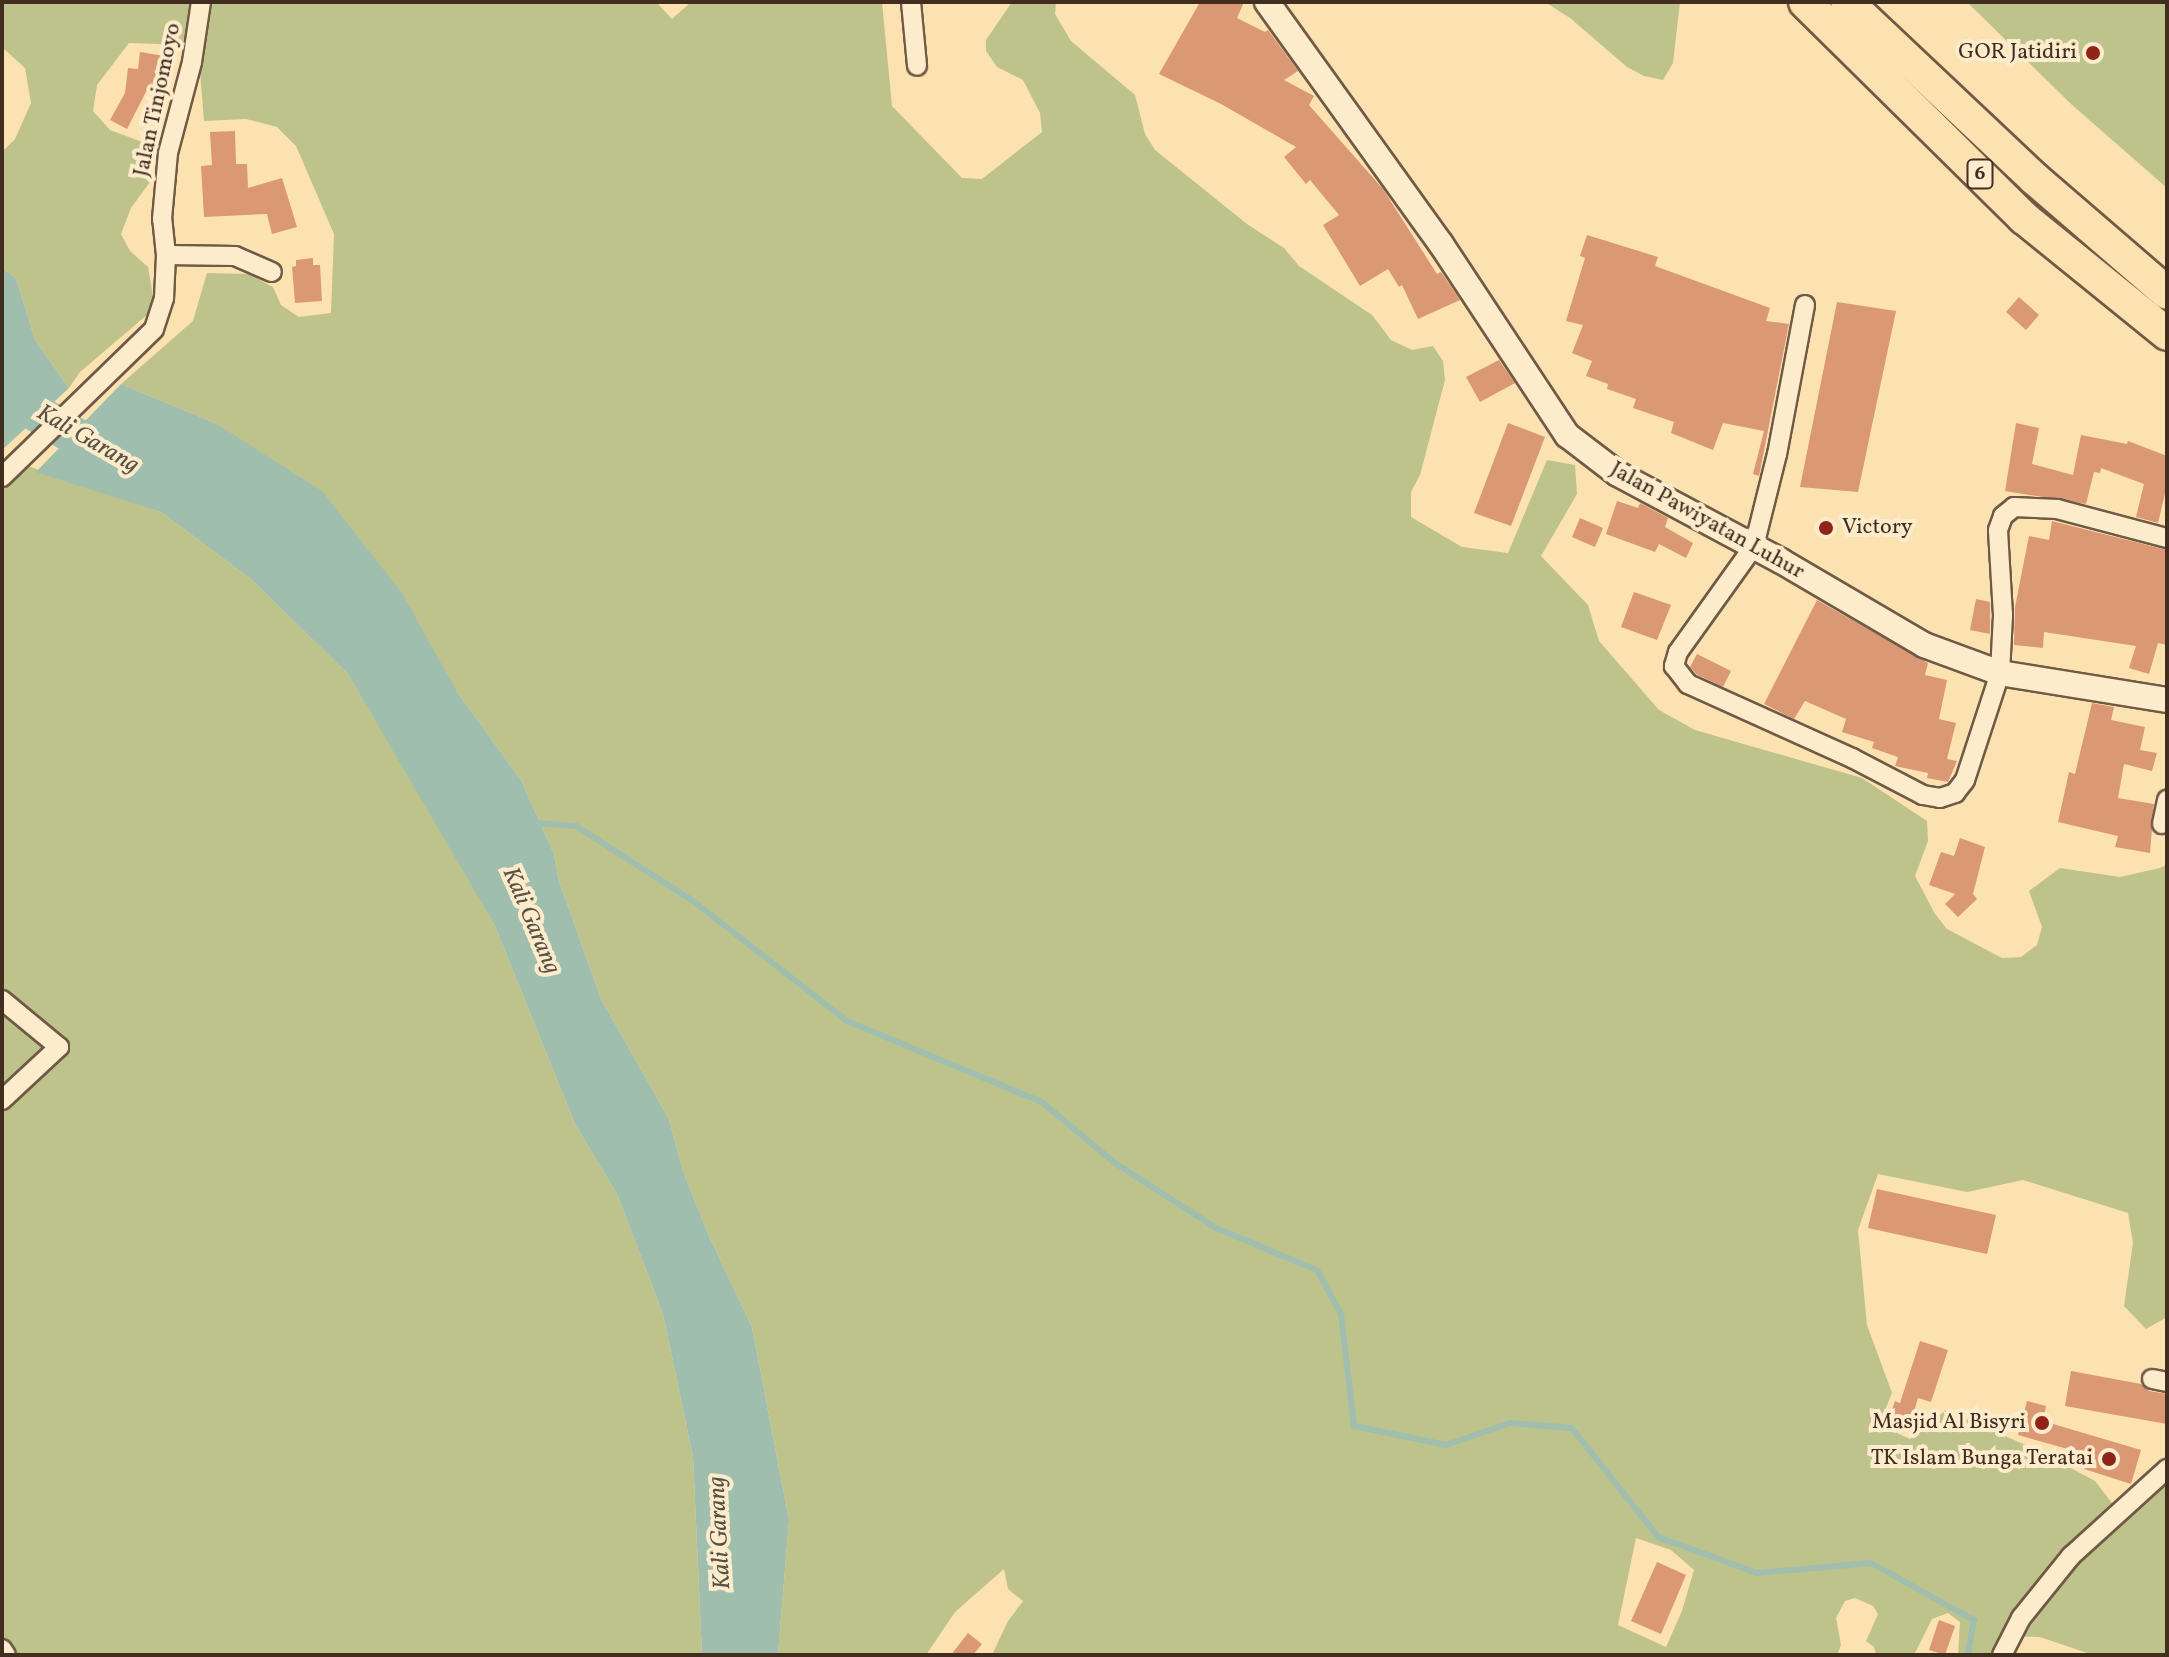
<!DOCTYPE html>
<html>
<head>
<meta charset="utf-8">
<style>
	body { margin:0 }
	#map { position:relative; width:2169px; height:1657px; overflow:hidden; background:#fce1b1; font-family:Vollkorn,serif }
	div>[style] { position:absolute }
	.green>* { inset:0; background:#bec38c }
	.water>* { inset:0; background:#9fbead }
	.stream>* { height:6px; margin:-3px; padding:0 3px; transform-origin:3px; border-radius:3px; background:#9fbead }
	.river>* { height:38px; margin:-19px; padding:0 19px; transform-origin:19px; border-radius:19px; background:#9fbead }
	.building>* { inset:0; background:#db9875 }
	.roads { filter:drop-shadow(2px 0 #705a45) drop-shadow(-2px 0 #705a45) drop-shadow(0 2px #705a45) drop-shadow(0 -2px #705a45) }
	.minor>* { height:18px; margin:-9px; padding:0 9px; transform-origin:9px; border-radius:9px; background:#fdeccc }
	.secondary>* { height:24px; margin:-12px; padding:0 12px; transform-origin:12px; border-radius:12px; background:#fdeccc }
	.motorway>* { height:32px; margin:-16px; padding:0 16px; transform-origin:16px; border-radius:16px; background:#fce1b1 }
	.dots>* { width:22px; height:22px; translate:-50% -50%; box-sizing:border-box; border:4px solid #fdeccc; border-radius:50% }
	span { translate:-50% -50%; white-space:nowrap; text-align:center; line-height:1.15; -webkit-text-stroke:8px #fdeccc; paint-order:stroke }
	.shield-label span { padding:2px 6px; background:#fdeccc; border:2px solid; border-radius:6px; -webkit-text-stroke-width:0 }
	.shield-label { font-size:20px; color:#422d21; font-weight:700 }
	.poi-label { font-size:22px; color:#422d21 }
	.right { translate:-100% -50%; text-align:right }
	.left { translate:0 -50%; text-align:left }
	.street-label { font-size:22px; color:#422d21 }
	.water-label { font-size:24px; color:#595144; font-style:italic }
	.frame { position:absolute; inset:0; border:4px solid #422d21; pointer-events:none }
</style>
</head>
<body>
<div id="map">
	<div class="green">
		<div style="clip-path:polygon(evenodd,2px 2px,656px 2px,672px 19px,691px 2px,882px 2px,892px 106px,962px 178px,982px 179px,1042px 132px,1040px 113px,1023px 80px,997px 67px,986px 51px,986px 40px,1012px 2px,1056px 2px,1055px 14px,1071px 41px,1135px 95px,1145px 134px,1155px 150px,1247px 224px,1284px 248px,1299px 266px,1372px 315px,1391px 340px,1412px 350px,1433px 346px,1443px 361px,1445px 380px,1420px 475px,1411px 492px,1411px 517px,1462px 547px,1508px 553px,1547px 460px,1575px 465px,1577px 494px,1541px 556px,1588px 605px,1599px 641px,1659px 710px,1695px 730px,1862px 778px,1927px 821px,1928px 841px,1915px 876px,1935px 914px,1947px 929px,2002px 958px,2021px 957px,2037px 945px,2042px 927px,2029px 891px,2060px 868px,2120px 877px,2160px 868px,2167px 864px,2167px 1317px,2146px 1329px,2124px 1306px,2133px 1243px,2128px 1213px,2023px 1180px,1967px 1192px,1878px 1174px,1858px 1230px,1867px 1325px,1892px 1393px,1879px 1425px,1910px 1439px,1946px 1410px,2037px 1450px,2095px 1481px,2112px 1503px,2134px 1511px,2158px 1489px,2167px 1487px,2167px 1655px,2093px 1655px,2040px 1637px,1999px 1636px,1992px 1655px,1958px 1655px,1960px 1622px,1948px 1613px,1932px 1619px,1914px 1655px,1876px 1655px,1874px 1647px,1866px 1641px,1878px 1614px,1873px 1606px,1855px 1598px,1845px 1601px,1836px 1618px,1841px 1645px,1837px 1655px,992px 1655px,1008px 1621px,1023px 1601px,1008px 1589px,1004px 1569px,955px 1612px,926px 1655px,778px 1655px,789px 1520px,752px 1327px,709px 1236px,683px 1171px,669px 1119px,601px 999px,559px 881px,554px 854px,521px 780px,457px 692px,215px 423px,121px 384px,193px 321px,207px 273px,249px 274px,273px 287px,281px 305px,299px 317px,331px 313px,334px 234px,296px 146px,277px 127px,246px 119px,204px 121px,199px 59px,188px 45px,129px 43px,97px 85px,93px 111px,110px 130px,145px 143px,150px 182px,131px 208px,121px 234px,130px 251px,148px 267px,153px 296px,148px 314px,80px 372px,69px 388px,35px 340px,16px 278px,2px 268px,2px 152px,15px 139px,31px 103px,25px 68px,2px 47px,2px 2px,1636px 1538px,1671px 1550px,1694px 1570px,1682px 1611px,1666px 1647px,1618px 1625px,1636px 1538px)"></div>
		<div style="clip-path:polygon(1545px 2px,1680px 2px,1673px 63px,1663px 80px,1644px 76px,1627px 67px,1570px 18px)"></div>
		<div style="clip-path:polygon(1967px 2px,2167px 2px,2167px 188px,2071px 104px)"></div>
		<div style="clip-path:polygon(2px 457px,161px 512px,251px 579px,348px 674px,454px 852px,494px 924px,575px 1124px,617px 1194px,663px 1314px,693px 1457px,702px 1655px,2px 1655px)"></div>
	</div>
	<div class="water">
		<div style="clip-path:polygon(2px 268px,16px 278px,35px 340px,69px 388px,2px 450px)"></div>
		<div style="clip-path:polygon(121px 384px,215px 423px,322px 491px,402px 593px,457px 692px,521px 780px,554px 854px,559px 881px,601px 999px,669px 1119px,683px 1171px,709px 1236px,752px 1327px,789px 1520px,778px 1655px,702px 1655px,693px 1457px,663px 1314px,617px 1194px,575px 1124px,494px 924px,348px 674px,251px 579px,161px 512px,36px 472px)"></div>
	</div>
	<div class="stream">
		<div style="left:536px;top:823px;width:40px;rotate:4.3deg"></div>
		<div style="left:576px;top:826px;width:139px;rotate:32.7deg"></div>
		<div style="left:693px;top:901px;width:195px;rotate:37.9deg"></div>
		<div style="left:847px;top:1021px;width:211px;rotate:22.6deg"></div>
		<div style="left:1042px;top:1102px;width:95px;rotate:39.9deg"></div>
		<div style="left:1115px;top:1163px;width:122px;rotate:32.7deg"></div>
		<div style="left:1218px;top:1229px;width:107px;rotate:22.5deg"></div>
		<div style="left:1317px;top:1270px;width:50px;rotate:61.4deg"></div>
		<div style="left:1341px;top:1314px;width:113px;rotate:83.4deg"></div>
		<div style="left:1354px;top:1426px;width:94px;rotate:11.7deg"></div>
		<div style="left:1446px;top:1445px;width:68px;rotate:-19deg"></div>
		<div style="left:1510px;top:1423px;width:62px;rotate:4.6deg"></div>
		<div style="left:1572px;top:1428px;width:139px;rotate:51.7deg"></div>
		<div style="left:1658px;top:1537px;width:105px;rotate:20deg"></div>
		<div style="left:1757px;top:1573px;width:114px;rotate:-5deg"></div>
		<div style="left:1871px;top:1563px;width:118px;rotate:29deg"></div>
		<div style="left:1974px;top:1620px;width:36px;rotate:100deg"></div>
	</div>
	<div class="river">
		<div style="left:2px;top:392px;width:133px;rotate:31.2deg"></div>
	</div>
	<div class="building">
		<div style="clip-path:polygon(1200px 2px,1244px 2px,1237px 18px,1265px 32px,1268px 30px,1298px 71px,1284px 80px,1314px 96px,1309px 105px,1383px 189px,1437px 274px,1441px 272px,1460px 300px,1418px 319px,1402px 285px,1399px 287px,1388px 269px,1360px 286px,1323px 225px,1339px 215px,1310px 180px,1306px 184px,1284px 157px,1296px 147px,1221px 104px,1159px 74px)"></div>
		<div style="clip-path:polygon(140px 52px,164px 56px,161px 73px,159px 87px,149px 86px,127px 129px,110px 120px,125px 93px,128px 68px,138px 69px)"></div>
		<div style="clip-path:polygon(235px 131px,236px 164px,247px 164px,248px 188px,282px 178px,297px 227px,272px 234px,267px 214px,204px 217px,201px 166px,212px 165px,210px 132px)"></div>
		<div style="clip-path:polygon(1587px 235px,1658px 257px,1655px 266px,1770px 308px,1766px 321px,1789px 324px,1759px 476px,1753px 474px,1764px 431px,1723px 423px,1713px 450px,1671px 433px,1674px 422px,1633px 408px,1636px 399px,1607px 389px,1608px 384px,1586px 376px,1592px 361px,1572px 353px,1583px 325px,1566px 321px,1585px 258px,1580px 256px)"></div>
		<div style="clip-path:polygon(313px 258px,313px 265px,320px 265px,322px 301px,295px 303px,292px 267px,296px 266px,296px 260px)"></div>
		<div style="clip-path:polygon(2019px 297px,2039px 315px,2026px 330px,2006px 312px)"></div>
		<div style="clip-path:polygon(1837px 302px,1896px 311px,1858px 492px,1800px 487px)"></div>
		<div style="clip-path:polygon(1499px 360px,1515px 383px,1480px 402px,1466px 377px)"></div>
		<div style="clip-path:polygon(1508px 423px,1545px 437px,1511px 526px,1474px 513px)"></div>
		<div style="clip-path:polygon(2016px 423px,2039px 428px,2032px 464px,2073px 475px,2081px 435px,2127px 444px,2128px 441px,2167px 456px,2167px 485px,2158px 523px,2136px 517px,2144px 484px,2101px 468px,2100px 473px,2094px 472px,2086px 504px,2005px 491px)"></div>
		<div style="clip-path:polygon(1617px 501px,1638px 508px,1640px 503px,1668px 518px,1665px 527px,1693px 543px,1686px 558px,1659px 544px,1655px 552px,1606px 534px)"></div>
		<div style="clip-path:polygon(1580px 518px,1603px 528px,1595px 547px,1572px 537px)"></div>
		<div style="clip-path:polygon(2052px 521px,2167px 550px,2167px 645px,2158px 643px,2149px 674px,2129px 668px,2136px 646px,2044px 632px,2043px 648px,2014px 645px,2015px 607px,2029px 536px,2049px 540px)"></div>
		<div style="clip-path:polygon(1634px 592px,1671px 605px,1657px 640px,1621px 627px)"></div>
		<div style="clip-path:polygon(1976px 599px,1990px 602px,1990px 634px,1970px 630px)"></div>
		<div style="clip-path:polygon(1817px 600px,1928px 663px,1925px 675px,1947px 680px,1939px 719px,1956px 723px,1947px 759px,1957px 761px,1948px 782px,1927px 778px,1928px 773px,1895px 766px,1898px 757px,1872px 748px,1874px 742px,1842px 732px,1846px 719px,1805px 701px,1794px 719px,1764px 704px)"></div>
		<div style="clip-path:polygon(1697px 654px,1731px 671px,1723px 687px,1696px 674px,1690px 667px)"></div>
		<div style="clip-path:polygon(2092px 703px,2114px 707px,2111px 720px,2145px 727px,2140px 750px,2157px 753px,2152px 771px,2124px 764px,2118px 798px,2154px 804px,2150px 853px,2115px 847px,2118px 836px,2058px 822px,2069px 772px,2075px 774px)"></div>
		<div style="clip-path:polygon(1960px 838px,1985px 847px,1973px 894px,1977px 899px,1958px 917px,1945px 904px,1955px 894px,1929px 885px,1941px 852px,1954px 856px)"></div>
		<div style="clip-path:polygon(1877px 1189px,1996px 1215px,1987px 1254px,1868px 1228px)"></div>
		<div style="clip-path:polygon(1920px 1341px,1948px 1350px,1931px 1402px,1918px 1398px,1909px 1428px,1888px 1422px,1895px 1401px,1900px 1403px)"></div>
		<div style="clip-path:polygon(2071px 1371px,2141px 1384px,2149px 1391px,2167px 1394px,2167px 1424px,2065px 1406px)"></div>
		<div style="clip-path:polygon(2027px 1401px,2046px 1406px,2043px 1421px,2141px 1450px,2131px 1484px,2078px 1467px,2082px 1453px,2018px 1435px)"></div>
		<div style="clip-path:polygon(1657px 1562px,1686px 1575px,1661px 1634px,1631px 1621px)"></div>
		<div style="clip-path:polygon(1939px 1620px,1955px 1626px,1945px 1655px,1929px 1650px)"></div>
		<div style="clip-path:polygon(968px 1633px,982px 1644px,973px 1655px,951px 1655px)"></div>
	</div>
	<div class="roads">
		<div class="minor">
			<div style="left:911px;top:2px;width:64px;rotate:84.6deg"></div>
			<div style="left:166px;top:255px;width:69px;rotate:0.8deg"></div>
			<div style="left:235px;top:256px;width:40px;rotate:23.4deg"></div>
			<div style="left:1805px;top:305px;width:152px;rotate:100.6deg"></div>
			<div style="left:1777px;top:454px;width:95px;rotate:104deg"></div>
			<div style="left:1754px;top:546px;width:130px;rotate:125.6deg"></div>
			<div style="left:1678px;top:652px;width:15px;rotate:106deg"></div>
			<div style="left:1674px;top:666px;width:23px;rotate:52deg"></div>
			<div style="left:1688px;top:684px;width:180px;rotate:24.3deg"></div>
			<div style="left:1852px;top:758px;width:80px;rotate:27.5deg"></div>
			<div style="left:1923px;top:795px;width:17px;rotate:10deg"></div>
			<div style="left:1940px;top:798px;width:16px;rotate:-18deg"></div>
			<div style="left:1955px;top:793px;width:16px;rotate:-52deg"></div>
			<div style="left:1965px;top:780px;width:113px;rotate:-71.9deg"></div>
			<div style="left:2000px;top:673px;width:58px;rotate:-87deg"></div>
			<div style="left:2003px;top:615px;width:85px;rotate:-93.4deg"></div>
			<div style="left:1998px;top:530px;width:15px;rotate:-70deg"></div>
			<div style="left:2003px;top:516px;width:14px;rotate:-39deg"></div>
			<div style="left:2014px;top:507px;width:43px;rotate:2.7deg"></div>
			<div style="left:2057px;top:509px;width:114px;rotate:14.8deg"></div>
			<div style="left:2px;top:477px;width:212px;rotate:-44.2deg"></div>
			<div style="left:154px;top:329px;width:33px;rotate:-72deg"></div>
			<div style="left:164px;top:298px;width:43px;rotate:-87.3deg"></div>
			<div style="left:166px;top:255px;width:36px;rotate:-96deg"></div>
			<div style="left:162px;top:219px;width:66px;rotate:-84.8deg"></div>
			<div style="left:168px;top:153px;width:94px;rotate:-75.2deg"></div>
			<div style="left:192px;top:62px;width:61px;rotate:-81.5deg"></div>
			<div style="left:2162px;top:824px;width:25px;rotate:-78deg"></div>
			<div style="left:2px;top:1000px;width:74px;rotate:39.5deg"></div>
			<div style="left:59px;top:1047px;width:78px;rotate:137.1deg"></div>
			<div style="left:2152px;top:1379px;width:15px;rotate:11deg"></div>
			<div style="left:2px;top:1649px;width:7px;rotate:56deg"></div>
			<div style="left:2002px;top:1655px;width:42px;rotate:-62.8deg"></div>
			<div style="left:2021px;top:1618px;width:80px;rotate:-51.1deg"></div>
			<div style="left:2071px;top:1556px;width:130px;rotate:-42.2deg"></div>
		</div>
		<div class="secondary">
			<div style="left:1267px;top:2px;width:298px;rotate:54.3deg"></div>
			<div style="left:1441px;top:244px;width:229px;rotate:56.6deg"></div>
			<div style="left:1567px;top:435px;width:64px;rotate:37.4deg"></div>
			<div style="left:1618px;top:474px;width:185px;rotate:28.1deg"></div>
			<div style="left:1781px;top:561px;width:166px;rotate:30.4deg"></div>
			<div style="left:1924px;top:645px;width:81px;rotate:20.2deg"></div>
			<div style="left:2000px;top:673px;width:169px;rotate:9.2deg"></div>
		</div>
		<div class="motorway">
			<div style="left:1805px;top:2px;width:308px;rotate:44.6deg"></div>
			<div style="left:2024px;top:218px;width:184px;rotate:39deg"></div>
			<div style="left:1847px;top:2px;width:258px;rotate:43.3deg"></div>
			<div style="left:2035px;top:179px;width:174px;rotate:40.8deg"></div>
		</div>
	</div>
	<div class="dots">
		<div style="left:2093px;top:53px;background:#8f2418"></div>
		<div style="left:1826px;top:528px;background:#8f2418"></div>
		<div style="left:2042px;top:1423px;background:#8f2418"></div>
		<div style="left:2109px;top:1459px;background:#8f2418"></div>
	</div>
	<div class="shield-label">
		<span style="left:1980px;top:174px">6</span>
	</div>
	<div class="poi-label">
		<span class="right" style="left:2077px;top:53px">GOR Jatidiri</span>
		<span class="left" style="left:1842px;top:528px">Victory</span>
		<span class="right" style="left:2026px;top:1423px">Masjid Al Bisyri</span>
		<span class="right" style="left:2093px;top:1459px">TK Islam Bunga Teratai</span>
	</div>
	<div class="street-label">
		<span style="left:158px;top:100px;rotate:-78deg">Jalan Tinjomoyo</span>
		<span style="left:1707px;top:521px;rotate:29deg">Jalan Pawiyatan Luhur</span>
	</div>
	<div class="water-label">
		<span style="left:87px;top:440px;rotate:30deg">Kali Garang</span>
		<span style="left:530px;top:921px;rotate:67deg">Kali Garang</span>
		<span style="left:721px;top:1533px;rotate:-93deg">Kali Garang</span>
	</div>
	<div class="frame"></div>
</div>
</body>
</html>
